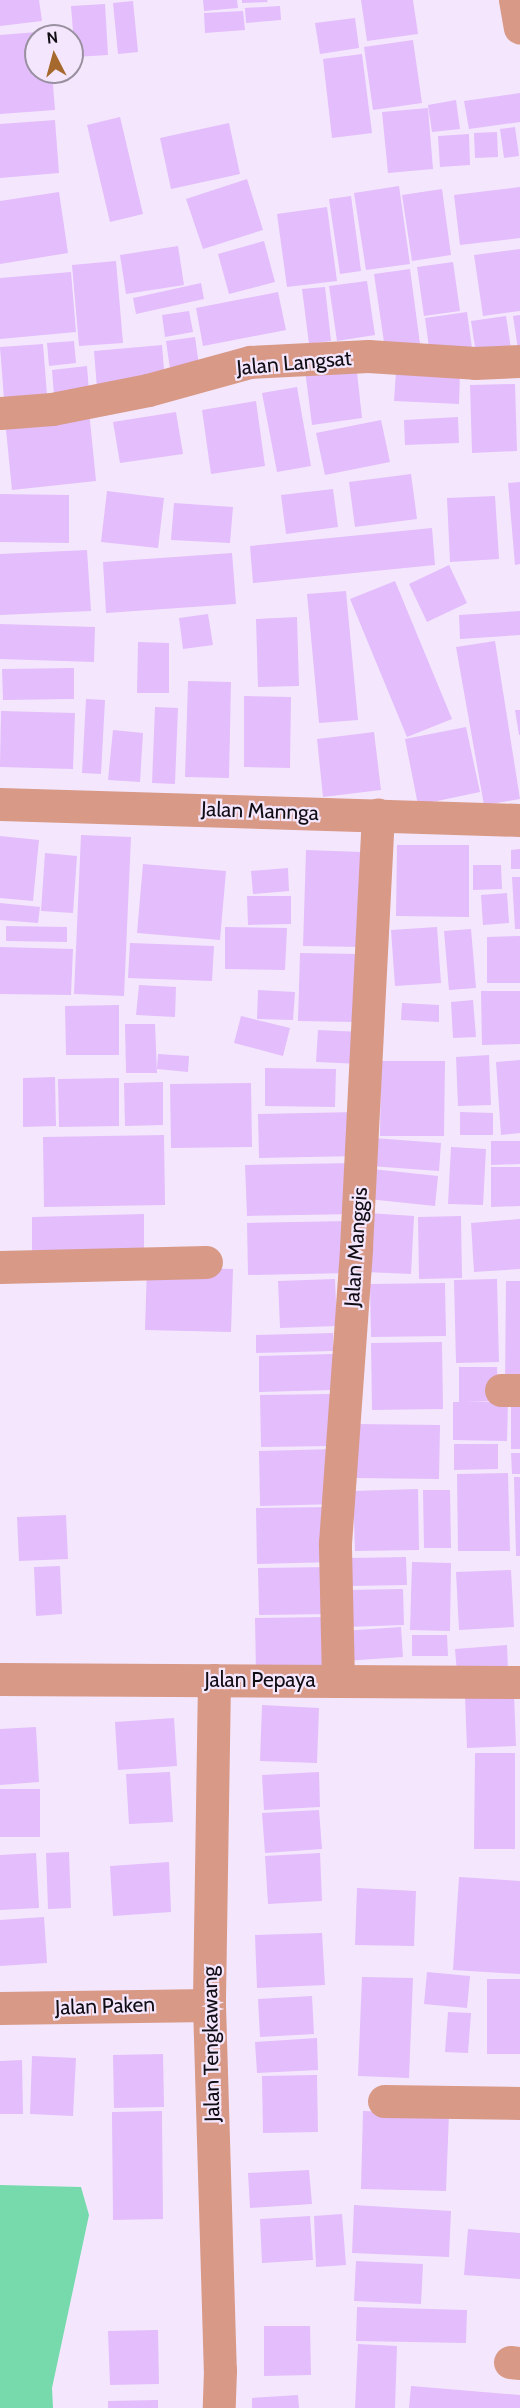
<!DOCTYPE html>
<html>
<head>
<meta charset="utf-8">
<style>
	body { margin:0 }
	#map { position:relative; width:520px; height:2408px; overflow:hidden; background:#f4e7fd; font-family:Cabin,sans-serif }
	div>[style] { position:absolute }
	.green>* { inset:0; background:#76daac }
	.building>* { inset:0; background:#e3bdfc }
	.minor>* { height:33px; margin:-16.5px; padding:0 16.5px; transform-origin:16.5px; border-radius:16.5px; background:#d89987 }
	.tertiary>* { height:33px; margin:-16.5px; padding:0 16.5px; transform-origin:16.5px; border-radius:16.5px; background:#d89987 }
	span { translate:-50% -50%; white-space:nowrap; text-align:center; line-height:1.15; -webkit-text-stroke:4.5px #f4e7fd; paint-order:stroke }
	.street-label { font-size:21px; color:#110d14 }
	.north { position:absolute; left:24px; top:24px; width:60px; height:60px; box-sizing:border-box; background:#f4e7fd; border:2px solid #9990a0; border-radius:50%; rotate:354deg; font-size:16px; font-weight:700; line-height:24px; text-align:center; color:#110d14 }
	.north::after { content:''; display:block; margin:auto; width:21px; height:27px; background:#a6692d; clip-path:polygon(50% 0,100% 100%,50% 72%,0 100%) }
</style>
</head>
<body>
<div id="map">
	<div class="green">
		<div style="clip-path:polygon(0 2185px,81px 2187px,89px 2215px,52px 2388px,53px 2408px,0 2408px)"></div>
	</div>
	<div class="building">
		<div style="clip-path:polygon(0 0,39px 0,42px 21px,0 26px)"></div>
		<div style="clip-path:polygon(203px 0,237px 0,238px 8px,204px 11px)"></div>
		<div style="clip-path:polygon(242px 0,267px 0,268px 2px,242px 3px)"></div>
		<div style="clip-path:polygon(361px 0,413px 0,418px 34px,367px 41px)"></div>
		<div style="clip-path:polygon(133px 1px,138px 52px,118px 54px,113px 3px)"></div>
		<div style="clip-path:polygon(105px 4px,108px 55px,75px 57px,71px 6px)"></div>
		<div style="clip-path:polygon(280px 6px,281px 20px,246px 23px,245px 8px)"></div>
		<div style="clip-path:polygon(243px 11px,245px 30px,205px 33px,204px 13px)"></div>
		<div style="clip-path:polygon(355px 18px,359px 48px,320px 54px,315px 23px)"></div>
		<div style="clip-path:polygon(49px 31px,49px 36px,36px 36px,36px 72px,52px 72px,55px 110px,0 114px,0 35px)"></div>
		<div style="clip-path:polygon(413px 40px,422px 103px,373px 110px,364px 47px)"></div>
		<div style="clip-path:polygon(362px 54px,372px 133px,332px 138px,323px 59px)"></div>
		<div style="clip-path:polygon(520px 93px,520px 122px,469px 129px,464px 101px)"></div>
		<div style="clip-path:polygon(456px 100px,460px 129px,432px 132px,428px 105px)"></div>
		<div style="clip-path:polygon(428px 108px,433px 169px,388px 173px,382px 112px)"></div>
		<div style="clip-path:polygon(120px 117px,143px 214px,110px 222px,87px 125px)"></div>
		<div style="clip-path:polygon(55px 120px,59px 173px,0 178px,0 124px)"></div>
		<div style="clip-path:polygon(229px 123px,240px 174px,171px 189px,160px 138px)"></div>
		<div style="clip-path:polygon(515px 127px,519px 156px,504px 158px,500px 129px)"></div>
		<div style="clip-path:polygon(497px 132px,498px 157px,475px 158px,474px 133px)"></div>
		<div style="clip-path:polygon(469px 134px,470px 165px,440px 167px,438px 136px)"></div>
		<div style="clip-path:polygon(247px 179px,263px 230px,203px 249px,186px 199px)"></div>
		<div style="clip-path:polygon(399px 186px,410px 264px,366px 270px,354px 193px)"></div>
		<div style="clip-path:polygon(520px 187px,520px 238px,460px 245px,454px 195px)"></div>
		<div style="clip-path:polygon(442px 189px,451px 255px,412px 261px,402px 195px)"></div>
		<div style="clip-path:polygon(59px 192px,68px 253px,0 264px,0 201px)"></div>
		<div style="clip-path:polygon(351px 196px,361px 271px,340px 274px,329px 199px)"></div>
		<div style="clip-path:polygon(327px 207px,337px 281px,287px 287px,277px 214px)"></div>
		<div style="clip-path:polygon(264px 241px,275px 282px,229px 294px,218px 254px)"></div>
		<div style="clip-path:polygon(178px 246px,184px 285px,126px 294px,120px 255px)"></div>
		<div style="clip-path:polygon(520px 249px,520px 311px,483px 316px,474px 255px)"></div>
		<div style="clip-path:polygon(116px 261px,123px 343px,79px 346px,72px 265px)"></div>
		<div style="clip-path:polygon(453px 262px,460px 311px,424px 316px,417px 267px)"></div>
		<div style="clip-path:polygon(410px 269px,420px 344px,385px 349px,374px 274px)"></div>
		<div style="clip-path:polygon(71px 272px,76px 332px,0 339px,0 278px)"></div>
		<div style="clip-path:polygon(367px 281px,375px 335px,337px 341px,329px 286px)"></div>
		<div style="clip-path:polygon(201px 283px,204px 299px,136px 314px,133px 298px)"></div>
		<div style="clip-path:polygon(325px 287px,331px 341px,309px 344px,302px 289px)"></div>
		<div style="clip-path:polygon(278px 292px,286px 330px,203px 346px,196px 308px)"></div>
		<div style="clip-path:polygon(189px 311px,193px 332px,165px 337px,162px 315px)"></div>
		<div style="clip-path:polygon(467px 312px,472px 348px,430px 355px,425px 318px)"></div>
		<div style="clip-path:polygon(520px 315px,520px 355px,519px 356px,513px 316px)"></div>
		<div style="clip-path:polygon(506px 316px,512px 355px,477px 360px,471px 321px)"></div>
		<div style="clip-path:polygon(195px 337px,200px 372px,171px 376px,166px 341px)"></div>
		<div style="clip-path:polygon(74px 341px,76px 363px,49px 366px,47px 343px)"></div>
		<div style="clip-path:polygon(43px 344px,47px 395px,4px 399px,0 347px)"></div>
		<div style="clip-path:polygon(162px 345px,165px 382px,97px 388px,94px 351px)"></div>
		<div style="clip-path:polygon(356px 363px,362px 418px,312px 425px,305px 370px)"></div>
		<div style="clip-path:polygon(87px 366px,89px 392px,54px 395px,52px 370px)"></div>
		<div style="clip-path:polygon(396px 371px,460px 373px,459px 404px,394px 401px)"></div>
		<div style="clip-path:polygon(515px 384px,517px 451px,472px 453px,470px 385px)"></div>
		<div style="clip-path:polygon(297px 387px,311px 466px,277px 472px,262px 393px)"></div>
		<div style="clip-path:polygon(256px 401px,265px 466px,211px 474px,202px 410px)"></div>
		<div style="clip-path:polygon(89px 411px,96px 481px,12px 490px,5px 420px)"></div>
		<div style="clip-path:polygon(176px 412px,183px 454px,120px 463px,113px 422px)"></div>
		<div style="clip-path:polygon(458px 417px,459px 443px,405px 445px,404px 420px)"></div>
		<div style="clip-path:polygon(381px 420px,390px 462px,325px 475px,316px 433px)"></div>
		<div style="clip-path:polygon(411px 474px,417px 519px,355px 527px,349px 482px)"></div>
		<div style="clip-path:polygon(520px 482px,520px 564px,515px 565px,508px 483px)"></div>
		<div style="clip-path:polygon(333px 489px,338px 527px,286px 534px,281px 495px)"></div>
		<div style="clip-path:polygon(107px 491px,164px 498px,158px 548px,101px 542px)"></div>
		<div style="clip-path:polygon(0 494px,69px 495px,69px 543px,0 542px)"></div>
		<div style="clip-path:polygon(495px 496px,499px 559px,450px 562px,447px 498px)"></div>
		<div style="clip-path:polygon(174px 503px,233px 507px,230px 543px,171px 540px)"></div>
		<div style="clip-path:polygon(432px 528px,435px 565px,253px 583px,250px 546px)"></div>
		<div style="clip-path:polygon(87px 550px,91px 611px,0 615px,0 554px)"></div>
		<div style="clip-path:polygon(232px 553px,236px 604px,106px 613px,103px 562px)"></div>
		<div style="clip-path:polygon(449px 565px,467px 603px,427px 622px,409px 584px)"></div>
		<div style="clip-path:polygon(395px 581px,452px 719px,407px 737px,350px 599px)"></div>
		<div style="clip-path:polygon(346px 591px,358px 720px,319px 723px,307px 594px)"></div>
		<div style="clip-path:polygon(520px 611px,520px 635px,460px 639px,459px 615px)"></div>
		<div style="clip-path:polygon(208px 614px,213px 645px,183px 649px,179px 618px)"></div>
		<div style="clip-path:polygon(297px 617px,299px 686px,258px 687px,256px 619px)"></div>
		<div style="clip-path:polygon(0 624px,95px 627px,94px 662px,0 659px)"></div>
		<div style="clip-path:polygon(495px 641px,520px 799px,484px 805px,456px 647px)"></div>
		<div style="clip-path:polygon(138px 642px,169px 643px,169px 693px,137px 693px)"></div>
		<div style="clip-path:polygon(74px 668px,74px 699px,3px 700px,2px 669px)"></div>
		<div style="clip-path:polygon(188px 681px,231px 682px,229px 778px,185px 777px)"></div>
		<div style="clip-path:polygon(244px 696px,291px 697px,290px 768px,244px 767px)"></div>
		<div style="clip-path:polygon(86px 699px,105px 700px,101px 774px,82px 773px)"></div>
		<div style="clip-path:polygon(155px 707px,178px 708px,175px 784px,152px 783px)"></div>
		<div style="clip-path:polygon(515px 710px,520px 710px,520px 735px,519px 735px)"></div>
		<div style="clip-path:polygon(1px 711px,75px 713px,73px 769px,0 767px)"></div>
		<div style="clip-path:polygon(466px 727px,480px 792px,418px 805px,405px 739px)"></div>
		<div style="clip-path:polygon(113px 730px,143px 733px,140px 782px,108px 780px)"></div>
		<div style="clip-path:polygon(374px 732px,381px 790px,323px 797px,317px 739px)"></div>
		<div style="clip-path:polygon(81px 835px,131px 837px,124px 996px,74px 994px)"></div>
		<div style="clip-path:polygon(0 836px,39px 840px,33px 901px,0 898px)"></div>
		<div style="clip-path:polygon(397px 845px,469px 845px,469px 917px,396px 916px)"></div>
		<div style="clip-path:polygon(520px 849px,520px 869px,511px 869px,511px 850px)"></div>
		<div style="clip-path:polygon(306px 850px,362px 852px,359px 947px,303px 946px)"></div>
		<div style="clip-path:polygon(45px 853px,77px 856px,73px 913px,41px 911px)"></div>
		<div style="clip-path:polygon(143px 864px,226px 871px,220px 940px,137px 933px)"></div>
		<div style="clip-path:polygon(473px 865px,501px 865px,502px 889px,473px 890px)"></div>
		<div style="clip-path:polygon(288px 868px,289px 891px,253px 894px,251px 871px)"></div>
		<div style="clip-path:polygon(512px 877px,520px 877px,520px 929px,515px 929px)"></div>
		<div style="clip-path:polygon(507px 893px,509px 923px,483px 925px,481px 895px)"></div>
		<div style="clip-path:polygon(247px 896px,291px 896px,291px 924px,248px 925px)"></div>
		<div style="clip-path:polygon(0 903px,40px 907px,38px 923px,0 920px)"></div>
		<div style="clip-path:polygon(6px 926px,67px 927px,67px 942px,6px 941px)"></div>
		<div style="clip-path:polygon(225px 927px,287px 928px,285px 970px,225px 969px)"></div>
		<div style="clip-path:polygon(437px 927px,441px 983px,395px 986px,391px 930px)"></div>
		<div style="clip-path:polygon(471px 929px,476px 988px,449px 990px,444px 931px)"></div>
		<div style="clip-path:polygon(520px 936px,520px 983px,487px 983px,487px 937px)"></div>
		<div style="clip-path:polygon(130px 943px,214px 946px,212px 981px,128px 978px)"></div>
		<div style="clip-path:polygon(0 947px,73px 949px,71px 995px,0 994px)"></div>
		<div style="clip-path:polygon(300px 953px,357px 954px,356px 1022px,298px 1021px)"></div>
		<div style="clip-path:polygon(139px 985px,176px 987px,175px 1017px,136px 1015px)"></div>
		<div style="clip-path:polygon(258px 990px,295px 992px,293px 1020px,257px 1019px)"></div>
		<div style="clip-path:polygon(481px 991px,520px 991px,520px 1044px,482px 1045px)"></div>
		<div style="clip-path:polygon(473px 1000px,476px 1037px,453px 1038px,451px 1002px)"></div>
		<div style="clip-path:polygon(402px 1003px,439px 1005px,439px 1022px,401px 1020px)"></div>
		<div style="clip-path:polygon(119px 1005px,119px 1055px,66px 1055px,65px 1006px)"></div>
		<div style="clip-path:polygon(241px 1016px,290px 1028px,283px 1056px,234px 1043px)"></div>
		<div style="clip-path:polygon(125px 1024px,155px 1024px,157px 1073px,126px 1073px)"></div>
		<div style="clip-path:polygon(318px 1030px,362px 1032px,361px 1064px,316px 1062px)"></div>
		<div style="clip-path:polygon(158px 1054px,189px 1056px,188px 1072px,157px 1069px)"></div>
		<div style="clip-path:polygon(489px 1055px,491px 1105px,458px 1106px,456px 1057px)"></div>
		<div style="clip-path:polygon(520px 1060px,520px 1133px,501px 1135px,496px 1062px)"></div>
		<div style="clip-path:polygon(381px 1061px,445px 1061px,444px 1136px,380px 1136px)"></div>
		<div style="clip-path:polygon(265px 1068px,336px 1069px,335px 1107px,265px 1106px)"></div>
		<div style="clip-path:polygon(55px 1077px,56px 1126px,23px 1127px,23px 1078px)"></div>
		<div style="clip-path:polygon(119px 1078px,119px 1126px,59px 1127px,58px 1079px)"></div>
		<div style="clip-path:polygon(163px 1082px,163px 1125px,125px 1126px,124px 1083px)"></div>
		<div style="clip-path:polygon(251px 1083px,252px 1147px,171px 1148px,170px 1084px)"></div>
		<div style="clip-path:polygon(357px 1112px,358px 1156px,259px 1158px,258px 1114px)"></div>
		<div style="clip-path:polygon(460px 1112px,493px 1113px,493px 1135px,460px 1135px)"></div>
		<div style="clip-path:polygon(164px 1135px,165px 1205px,44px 1207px,43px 1137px)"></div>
		<div style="clip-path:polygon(373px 1138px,441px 1143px,439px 1171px,370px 1166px)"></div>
		<div style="clip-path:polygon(491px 1141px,520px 1141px,520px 1164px,491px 1165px)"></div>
		<div style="clip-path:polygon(451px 1147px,486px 1149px,483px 1205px,448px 1204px)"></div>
		<div style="clip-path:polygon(355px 1163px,356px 1214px,247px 1216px,245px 1165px)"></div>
		<div style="clip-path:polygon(491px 1167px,520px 1167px,520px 1206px,491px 1207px)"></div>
		<div style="clip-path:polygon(372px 1169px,438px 1176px,435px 1206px,368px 1199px)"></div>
		<div style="clip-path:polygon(368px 1213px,414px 1216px,411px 1274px,365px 1272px)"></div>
		<div style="clip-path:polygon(144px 1214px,144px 1254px,32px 1257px,32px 1217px)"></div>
		<div style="clip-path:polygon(461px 1216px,462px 1278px,419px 1279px,418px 1217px)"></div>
		<div style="clip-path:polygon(520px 1219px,520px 1269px,474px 1272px,471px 1223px)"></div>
		<div style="clip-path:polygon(349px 1221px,350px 1273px,248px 1275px,247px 1223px)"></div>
		<div style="clip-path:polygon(147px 1267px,233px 1269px,231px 1332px,145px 1330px)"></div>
		<div style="clip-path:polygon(335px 1279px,337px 1326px,280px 1328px,278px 1281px)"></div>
		<div style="clip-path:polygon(497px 1279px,499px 1362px,456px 1363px,454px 1280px)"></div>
		<div style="clip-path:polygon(506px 1281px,520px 1281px,520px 1387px,505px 1386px)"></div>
		<div style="clip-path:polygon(445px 1283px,446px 1336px,371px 1337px,370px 1284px)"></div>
		<div style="clip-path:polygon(333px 1333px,333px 1351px,256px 1353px,256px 1335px)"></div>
		<div style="clip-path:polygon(442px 1342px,443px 1409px,372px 1410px,371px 1343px)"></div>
		<div style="clip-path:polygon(333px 1354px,333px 1390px,259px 1392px,259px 1356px)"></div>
		<div style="clip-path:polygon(459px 1367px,497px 1367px,498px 1401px,465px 1402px,508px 1402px,507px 1441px,453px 1440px,453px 1402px,459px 1402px)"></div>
		<div style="clip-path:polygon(331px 1394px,332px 1446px,261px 1447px,260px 1395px)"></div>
		<div style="clip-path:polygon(511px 1399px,520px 1399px,520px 1449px,511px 1449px)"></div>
		<div style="clip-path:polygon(357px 1424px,440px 1425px,439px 1479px,356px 1478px)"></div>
		<div style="clip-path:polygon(454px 1444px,498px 1444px,498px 1469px,454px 1470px)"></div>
		<div style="clip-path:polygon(336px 1449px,338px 1504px,260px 1506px,259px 1451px)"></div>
		<div style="clip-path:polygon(511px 1453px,520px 1453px,520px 1474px,512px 1474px)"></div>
		<div style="clip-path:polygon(508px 1473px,510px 1551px,458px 1551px,457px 1474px)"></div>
		<div style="clip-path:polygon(514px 1477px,520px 1477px,520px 1556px,516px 1556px)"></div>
		<div style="clip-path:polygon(418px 1489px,419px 1550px,355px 1551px,353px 1491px)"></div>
		<div style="clip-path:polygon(423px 1490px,450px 1490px,451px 1548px,424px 1548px)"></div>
		<div style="clip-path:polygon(334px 1507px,335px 1562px,257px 1564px,256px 1508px)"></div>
		<div style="clip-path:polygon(66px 1515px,68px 1559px,19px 1561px,17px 1517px)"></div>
		<div style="clip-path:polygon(406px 1557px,407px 1585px,350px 1586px,350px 1558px)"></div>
		<div style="clip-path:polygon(412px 1562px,451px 1563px,450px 1631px,410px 1630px)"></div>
		<div style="clip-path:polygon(60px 1566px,62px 1614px,36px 1616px,34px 1567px)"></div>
		<div style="clip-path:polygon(333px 1567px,334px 1614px,259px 1615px,258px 1568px)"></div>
		<div style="clip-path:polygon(511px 1570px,514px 1627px,459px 1630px,456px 1572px)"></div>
		<div style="clip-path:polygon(403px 1589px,404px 1625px,346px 1627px,346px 1590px)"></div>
		<div style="clip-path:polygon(330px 1617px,331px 1671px,256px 1672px,255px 1618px)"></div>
		<div style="clip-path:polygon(401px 1627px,403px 1657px,344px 1661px,342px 1631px)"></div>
		<div style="clip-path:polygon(412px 1635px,447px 1635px,448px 1656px,412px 1656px)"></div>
		<div style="clip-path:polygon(507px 1645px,508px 1669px,457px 1673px,455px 1649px)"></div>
		<div style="clip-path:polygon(514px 1694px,516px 1746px,467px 1748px,465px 1696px)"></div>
		<div style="clip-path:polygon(262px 1705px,319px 1708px,317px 1763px,260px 1761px)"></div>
		<div style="clip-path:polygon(174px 1718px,177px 1766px,118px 1770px,115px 1722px)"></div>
		<div style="clip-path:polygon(36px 1727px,39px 1782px,0 1785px,0 1729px)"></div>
		<div style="clip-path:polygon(475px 1753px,515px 1753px,515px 1849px,474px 1849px)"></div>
		<div style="clip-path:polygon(170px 1772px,173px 1822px,129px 1824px,126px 1774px)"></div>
		<div style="clip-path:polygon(319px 1772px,320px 1807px,264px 1810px,262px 1775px)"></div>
		<div style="clip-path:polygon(0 1789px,40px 1789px,40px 1837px,0 1837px)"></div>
		<div style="clip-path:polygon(319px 1810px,322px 1849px,265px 1853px,262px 1813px)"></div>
		<div style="clip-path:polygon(69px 1852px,71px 1908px,48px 1909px,46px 1853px)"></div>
		<div style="clip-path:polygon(36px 1853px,39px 1908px,0 1910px,0 1855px)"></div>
		<div style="clip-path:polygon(320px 1853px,322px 1901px,268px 1904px,265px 1856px)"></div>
		<div style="clip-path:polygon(169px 1862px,171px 1912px,113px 1916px,110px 1866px)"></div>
		<div style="clip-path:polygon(459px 1877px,520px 1881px,520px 1974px,453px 1970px)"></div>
		<div style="clip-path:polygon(357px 1888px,416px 1891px,414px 1946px,355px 1945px)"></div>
		<div style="clip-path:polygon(44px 1917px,47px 1963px,0 1966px,0 1920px)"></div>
		<div style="clip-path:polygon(322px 1933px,325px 1985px,257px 1988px,255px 1935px)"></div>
		<div style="clip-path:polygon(427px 1972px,470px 1976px,467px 2008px,424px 2004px)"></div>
		<div style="clip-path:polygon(362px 1977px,413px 1978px,409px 2078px,358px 2076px)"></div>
		<div style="clip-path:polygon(487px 1979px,520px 1979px,520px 2054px,487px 2054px)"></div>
		<div style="clip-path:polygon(312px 1996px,314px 2034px,260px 2037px,258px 1999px)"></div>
		<div style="clip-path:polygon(448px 2012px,471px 2013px,468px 2053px,445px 2052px)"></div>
		<div style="clip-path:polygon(317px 2038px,318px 2070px,257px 2073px,255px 2042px)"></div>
		<div style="clip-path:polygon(163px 2054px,164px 2107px,114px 2108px,113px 2055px)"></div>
		<div style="clip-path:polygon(32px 2056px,76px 2058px,73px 2116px,30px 2114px)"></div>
		<div style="clip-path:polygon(22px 2060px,23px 2114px,0 2114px,0 2061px)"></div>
		<div style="clip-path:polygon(317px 2075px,318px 2132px,263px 2133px,262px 2076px)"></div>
		<div style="clip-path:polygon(162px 2111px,163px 2219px,113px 2220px,112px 2112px)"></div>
		<div style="clip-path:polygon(363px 2111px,449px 2114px,446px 2191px,361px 2189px)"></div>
		<div style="clip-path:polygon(309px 2170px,312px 2204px,250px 2208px,248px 2173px)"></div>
		<div style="clip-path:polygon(354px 2205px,451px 2211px,449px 2257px,352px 2253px)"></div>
		<div style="clip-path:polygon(342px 2214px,346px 2265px,316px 2267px,314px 2216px)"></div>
		<div style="clip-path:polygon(310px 2216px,313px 2260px,262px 2263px,260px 2219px)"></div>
		<div style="clip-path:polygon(468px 2229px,520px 2233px,520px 2279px,464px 2275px)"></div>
		<div style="clip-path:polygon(356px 2261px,423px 2264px,421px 2304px,354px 2301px)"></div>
		<div style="clip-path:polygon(357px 2307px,467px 2310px,466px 2343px,356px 2341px)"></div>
		<div style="clip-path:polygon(264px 2326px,310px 2326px,311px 2375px,264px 2376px)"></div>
		<div style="clip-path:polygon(158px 2330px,159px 2384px,110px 2385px,108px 2331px)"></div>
		<div style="clip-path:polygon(358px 2344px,397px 2346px,395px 2408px,355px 2408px)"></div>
		<div style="clip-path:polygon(411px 2386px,520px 2395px,520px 2408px,409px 2408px)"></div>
		<div style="clip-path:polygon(298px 2395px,299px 2408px,252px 2408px,252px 2398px)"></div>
		<div style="clip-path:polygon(158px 2400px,158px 2408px,108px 2408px,108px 2401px)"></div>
	</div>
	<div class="minor">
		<div style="left:515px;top:0;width:28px;rotate:80deg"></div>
		<div style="left:0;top:413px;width:52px;rotate:-4.4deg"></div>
		<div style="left:52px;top:409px;width:98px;rotate:-11.2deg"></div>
		<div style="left:148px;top:390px;width:106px;rotate:-15.4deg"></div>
		<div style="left:250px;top:362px;width:118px;rotate:-2.9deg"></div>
		<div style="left:368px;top:356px;width:107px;rotate:3.7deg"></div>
		<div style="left:475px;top:363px;width:45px;rotate:-2.5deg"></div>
		<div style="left:0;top:804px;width:520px;rotate:1.76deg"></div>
		<div style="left:0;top:1267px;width:206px;rotate:-1.4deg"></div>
		<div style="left:501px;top:1390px;width:19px"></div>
		<div style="left:214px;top:1680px;width:325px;rotate:90.9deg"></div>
		<div style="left:209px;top:2005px;width:365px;rotate:88.3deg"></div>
		<div style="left:220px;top:2370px;width:38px;rotate:92deg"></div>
		<div style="left:338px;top:1680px;width:137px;rotate:-91.3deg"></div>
		<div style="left:335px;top:1543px;width:296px;rotate:-85.9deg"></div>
		<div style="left:356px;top:1248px;width:434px;rotate:-87.1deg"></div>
		<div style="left:0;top:2008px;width:209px;rotate:-0.8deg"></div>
		<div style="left:384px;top:2101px;width:136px;rotate:0.8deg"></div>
		<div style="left:510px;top:2362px;width:10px;rotate:6deg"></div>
	</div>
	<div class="tertiary">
		<div style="left:0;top:1679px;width:520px;rotate:0.33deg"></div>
	</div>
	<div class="street-label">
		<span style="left:294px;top:363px;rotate:-5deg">Jalan Langsat</span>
		<span style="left:260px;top:811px;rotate:2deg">Jalan Mannga</span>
		<span style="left:356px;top:1247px;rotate:-86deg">Jalan Manggis</span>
		<span style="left:260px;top:1680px">Jalan Pepaya</span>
		<span style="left:105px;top:2006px;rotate:-2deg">Jalan Paken</span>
		<span style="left:211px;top:2044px;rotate:-91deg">Jalan Tengkawang</span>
	</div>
	<div class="north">N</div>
</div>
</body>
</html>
